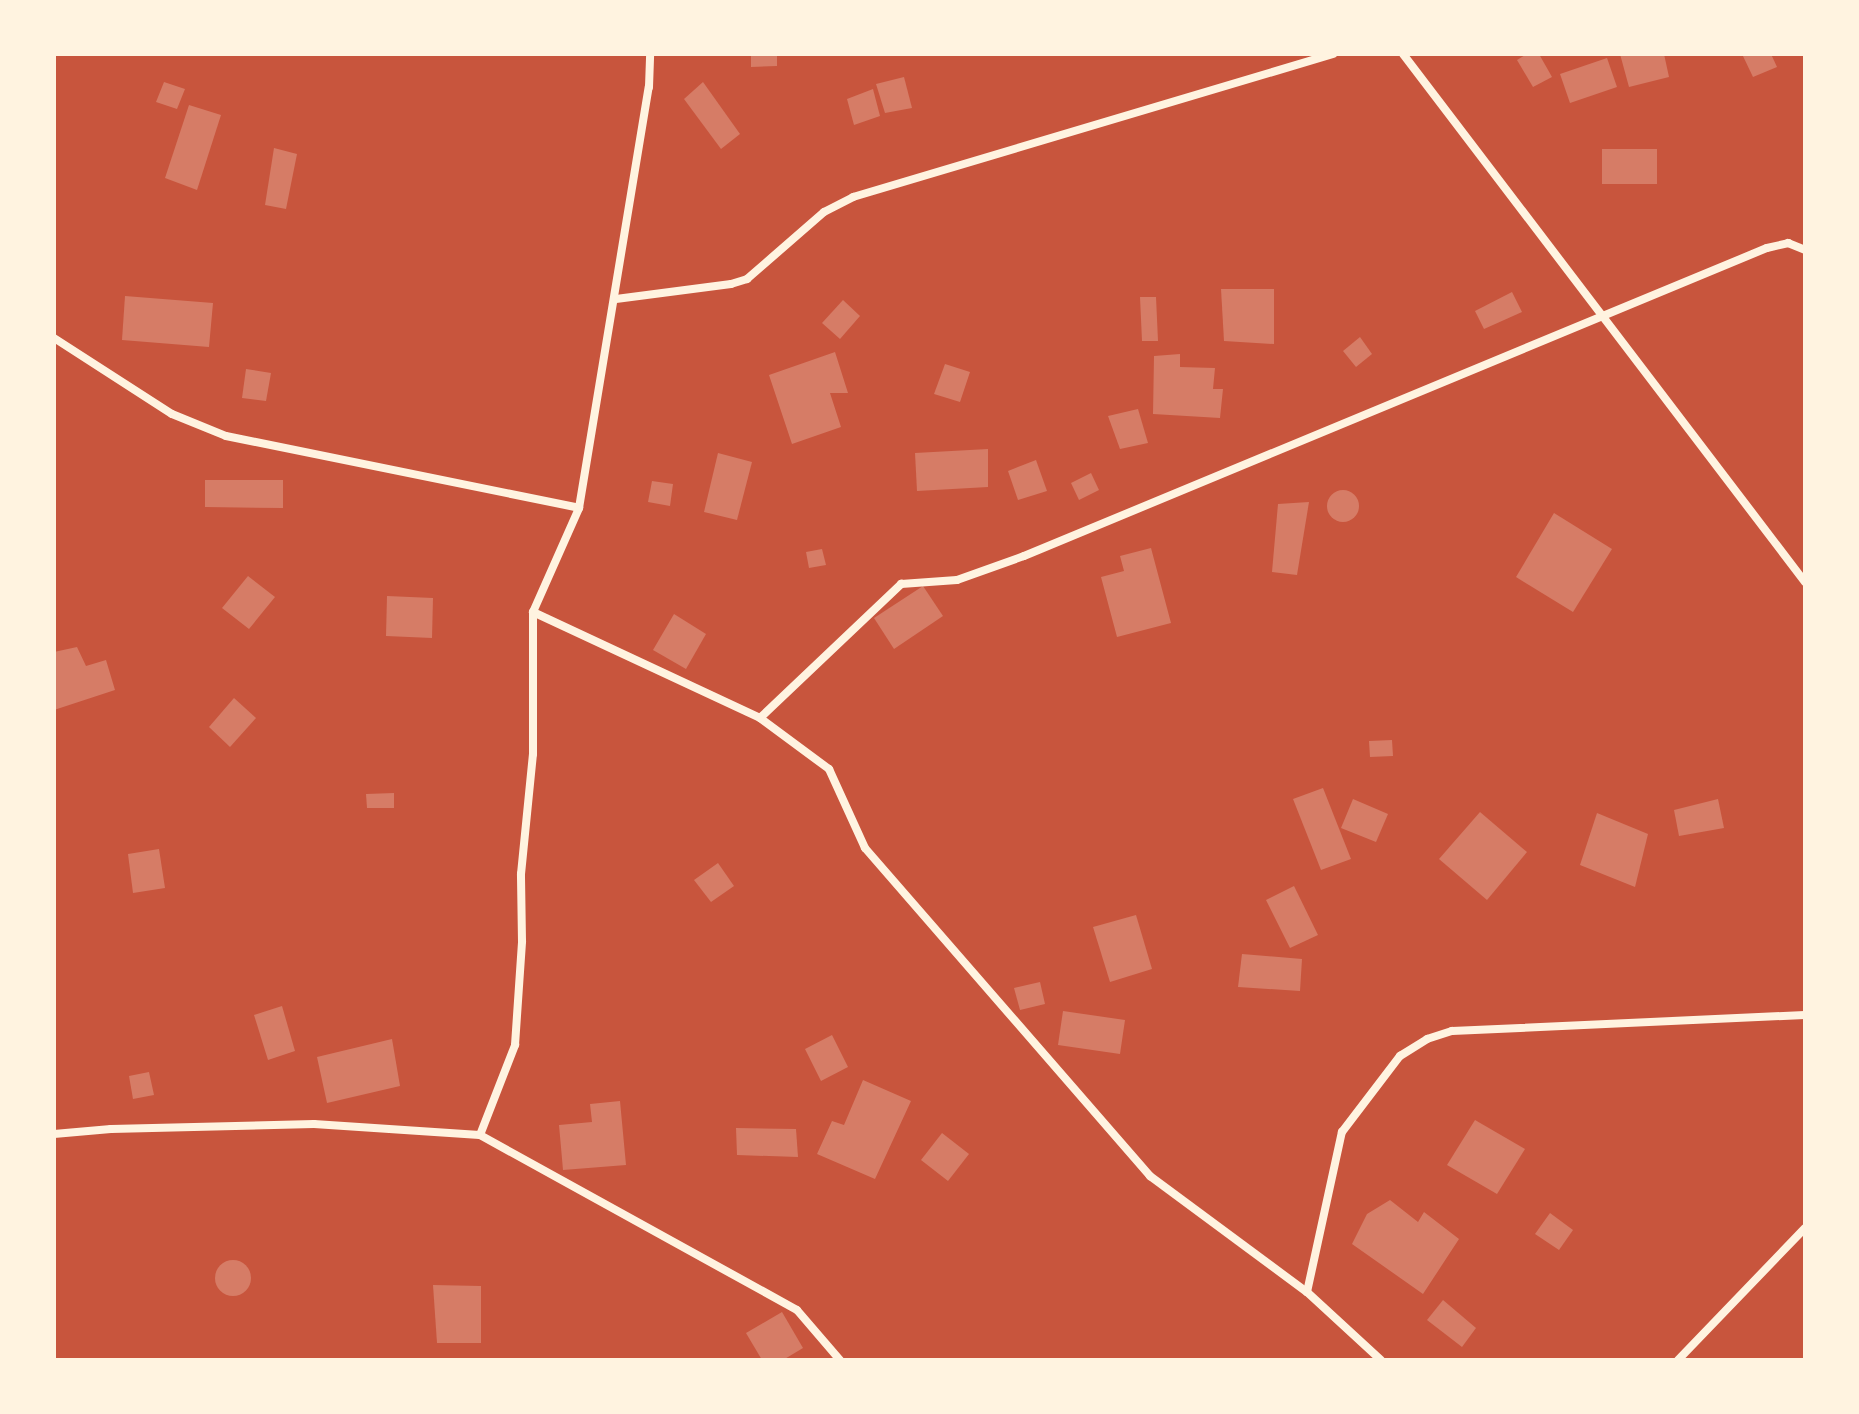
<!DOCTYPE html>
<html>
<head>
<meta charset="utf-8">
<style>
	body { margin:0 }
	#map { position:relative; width:1859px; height:1414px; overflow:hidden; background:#c8553d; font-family:"Exo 2",sans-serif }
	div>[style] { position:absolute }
	.building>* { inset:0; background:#d67c66 }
	.round { border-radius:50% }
	.minor>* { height:8px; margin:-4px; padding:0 4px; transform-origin:4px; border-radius:4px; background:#fff3e0 }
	span { translate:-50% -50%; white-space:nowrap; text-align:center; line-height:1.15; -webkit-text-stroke:8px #fff3e0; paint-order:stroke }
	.frame { position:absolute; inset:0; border:56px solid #fff3e0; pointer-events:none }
</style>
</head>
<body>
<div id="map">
	<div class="building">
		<div style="clip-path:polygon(751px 54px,777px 54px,777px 66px,751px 67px)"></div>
		<div style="clip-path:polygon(1527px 54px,1539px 54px,1552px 77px,1533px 87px,1517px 60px)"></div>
		<div style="clip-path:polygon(1620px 54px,1664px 54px,1669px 77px,1629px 87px)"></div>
		<div style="clip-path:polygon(1742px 54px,1771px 54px,1777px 67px,1753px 77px)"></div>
		<div style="clip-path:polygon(1607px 58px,1617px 87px,1570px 103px,1560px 74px)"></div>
		<div style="clip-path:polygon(904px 77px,912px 108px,885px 113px,876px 84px)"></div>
		<div style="clip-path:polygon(164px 82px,185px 89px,177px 109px,156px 102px)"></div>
		<div style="clip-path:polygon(703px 82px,740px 134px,721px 149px,684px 99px)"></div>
		<div style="clip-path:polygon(873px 89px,880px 116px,854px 125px,847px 99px)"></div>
		<div style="clip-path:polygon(189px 105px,221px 115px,197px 190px,165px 178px)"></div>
		<div style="clip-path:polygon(274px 148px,297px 154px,286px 209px,265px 205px)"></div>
		<div style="clip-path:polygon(1602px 149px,1657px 149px,1657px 184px,1602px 184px)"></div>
		<div style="clip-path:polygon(1221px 289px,1274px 289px,1274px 344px,1224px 341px)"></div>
		<div style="clip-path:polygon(1512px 292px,1522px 312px,1484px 329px,1475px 311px)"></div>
		<div style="clip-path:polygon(125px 296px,213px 303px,209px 347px,122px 340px)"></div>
		<div style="clip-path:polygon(1140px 297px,1156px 297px,1158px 341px,1142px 341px)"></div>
		<div style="clip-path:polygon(843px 300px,860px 316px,840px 339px,822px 323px)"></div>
		<div style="clip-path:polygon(1360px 337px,1372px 354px,1356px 367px,1343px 351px)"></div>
		<div style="clip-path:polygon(835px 352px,848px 393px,830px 393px,841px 427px,792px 444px,769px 375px)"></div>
		<div style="clip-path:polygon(1180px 354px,1180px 367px,1215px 368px,1213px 389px,1223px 389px,1220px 418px,1153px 414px,1154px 356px)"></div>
		<div style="clip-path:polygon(945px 364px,970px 372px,960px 402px,934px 394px)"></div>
		<div style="clip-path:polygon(246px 369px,271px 373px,266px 401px,242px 398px)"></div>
		<div style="clip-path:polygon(1138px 409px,1148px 443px,1120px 449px,1108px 416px)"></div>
		<div style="clip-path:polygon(988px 449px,988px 487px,917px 491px,915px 453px)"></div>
		<div style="clip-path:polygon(718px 453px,752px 462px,737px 520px,704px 512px)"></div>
		<div style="clip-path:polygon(1036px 460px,1047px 491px,1018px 500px,1008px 471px)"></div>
		<div style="clip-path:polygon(1091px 473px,1099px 490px,1079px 500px,1071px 483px)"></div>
		<div style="clip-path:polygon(205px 480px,283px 480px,283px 508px,205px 507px)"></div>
		<div style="clip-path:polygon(652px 481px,673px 484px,670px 506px,648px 502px)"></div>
		<div class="round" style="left:1327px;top:490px;width:32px;height:32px"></div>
		<div style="clip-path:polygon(1309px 502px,1297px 575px,1272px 572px,1278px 504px)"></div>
		<div style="clip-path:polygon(1554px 513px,1612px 549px,1573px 612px,1516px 577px)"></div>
		<div style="clip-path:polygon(1151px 548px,1171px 623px,1117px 637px,1101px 577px,1124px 571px,1120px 556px)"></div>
		<div style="clip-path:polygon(822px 549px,826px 565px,809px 568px,806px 552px)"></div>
		<div style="clip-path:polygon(248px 576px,275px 597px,249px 629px,222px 608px)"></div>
		<div style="clip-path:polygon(923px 586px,943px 616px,894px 649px,874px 618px)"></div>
		<div style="clip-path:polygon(387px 596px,433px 598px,432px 638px,386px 636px)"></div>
		<div style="clip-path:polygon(674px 614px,706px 634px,686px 669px,653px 650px)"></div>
		<div style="clip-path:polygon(77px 647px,86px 666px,106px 660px,115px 690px,54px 710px,54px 652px)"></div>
		<div style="clip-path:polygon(234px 698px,256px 718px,230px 747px,209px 727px)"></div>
		<div style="clip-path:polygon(1392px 740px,1393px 756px,1370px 757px,1369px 741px)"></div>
		<div style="clip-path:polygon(1323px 788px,1351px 859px,1321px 870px,1293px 799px)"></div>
		<div style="clip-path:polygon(394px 793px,394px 808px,367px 808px,366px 794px)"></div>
		<div style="clip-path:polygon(1353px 799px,1388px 814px,1376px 842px,1341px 828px)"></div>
		<div style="clip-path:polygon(1718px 799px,1724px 828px,1679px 836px,1674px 810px)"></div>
		<div style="clip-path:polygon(1480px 812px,1527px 852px,1487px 900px,1439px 859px)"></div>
		<div style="clip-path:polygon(1597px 813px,1648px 834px,1635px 887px,1580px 865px)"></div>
		<div style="clip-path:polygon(159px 849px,165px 888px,133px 893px,128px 854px)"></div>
		<div style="clip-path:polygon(718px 863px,734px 886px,711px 902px,694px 880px)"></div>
		<div style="clip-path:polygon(1294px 886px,1318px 935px,1290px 948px,1266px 900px)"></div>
		<div style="clip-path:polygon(1136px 915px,1152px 969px,1110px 982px,1093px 927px)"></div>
		<div style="clip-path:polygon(1242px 954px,1302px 959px,1300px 991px,1238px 987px)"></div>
		<div style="clip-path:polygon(1040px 982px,1045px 1004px,1020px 1010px,1014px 988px)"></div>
		<div style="clip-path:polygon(282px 1006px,295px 1051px,268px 1060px,254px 1015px)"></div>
		<div style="clip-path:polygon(1063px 1011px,1125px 1020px,1120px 1054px,1058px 1045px)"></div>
		<div style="clip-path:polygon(832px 1035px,848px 1067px,821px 1081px,805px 1049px)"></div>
		<div style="clip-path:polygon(392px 1039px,400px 1086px,327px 1103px,317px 1057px)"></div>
		<div style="clip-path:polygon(149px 1072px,154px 1095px,133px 1099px,129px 1076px)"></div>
		<div style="clip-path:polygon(863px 1080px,911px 1101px,875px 1179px,817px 1154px,832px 1121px,844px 1125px)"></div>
		<div style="clip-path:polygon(620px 1101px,626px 1165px,563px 1170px,559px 1125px,592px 1122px,590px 1104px)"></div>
		<div style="clip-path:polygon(1475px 1120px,1525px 1149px,1497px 1194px,1447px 1165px)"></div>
		<div style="clip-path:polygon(736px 1128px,796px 1129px,798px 1157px,737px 1155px)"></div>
		<div style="clip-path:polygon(942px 1133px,969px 1154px,948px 1181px,921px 1160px)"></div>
		<div style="clip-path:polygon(1390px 1200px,1418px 1222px,1424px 1212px,1459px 1239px,1423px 1294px,1352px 1244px,1367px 1214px)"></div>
		<div style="clip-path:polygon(1550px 1213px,1573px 1230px,1559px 1250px,1535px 1234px)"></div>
		<div class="round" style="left:215px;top:1260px;width:36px;height:36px"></div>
		<div style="clip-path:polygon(433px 1285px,481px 1286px,481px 1343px,437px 1343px)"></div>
		<div style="clip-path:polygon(1443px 1300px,1476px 1328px,1462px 1347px,1427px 1320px)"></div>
		<div style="clip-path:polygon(782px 1312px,803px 1348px,783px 1360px,762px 1360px,746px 1333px)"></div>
	</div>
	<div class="minor">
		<div style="left:1403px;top:54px;width:664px;rotate:52.72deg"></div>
		<div style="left:616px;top:299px;width:116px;rotate:-7.4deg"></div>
		<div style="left:731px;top:284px;width:17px;rotate:-17deg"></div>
		<div style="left:747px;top:279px;width:102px;rotate:-41deg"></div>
		<div style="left:824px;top:212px;width:33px;rotate:-27deg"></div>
		<div style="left:853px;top:197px;width:501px;rotate:-16.59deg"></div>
		<div style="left:54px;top:338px;width:140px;rotate:32.8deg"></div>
		<div style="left:172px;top:414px;width:58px;rotate:22.2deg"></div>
		<div style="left:226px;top:436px;width:360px;rotate:11.5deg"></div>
		<div style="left:533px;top:612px;width:251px;rotate:25deg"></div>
		<div style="left:760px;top:718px;width:86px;rotate:36.5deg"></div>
		<div style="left:829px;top:769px;width:87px;rotate:65.5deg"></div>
		<div style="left:865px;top:848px;width:435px;rotate:49deg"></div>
		<div style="left:1150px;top:1176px;width:195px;rotate:36.5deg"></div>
		<div style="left:1307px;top:1292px;width:100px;rotate:42.6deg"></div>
		<div style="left:760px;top:718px;width:195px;rotate:-43.5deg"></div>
		<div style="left:901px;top:584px;width:56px;rotate:-4.1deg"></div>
		<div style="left:957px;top:580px;width:71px;rotate:-19.7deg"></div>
		<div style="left:1024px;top:556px;width:804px;rotate:-22.52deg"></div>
		<div style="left:1767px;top:248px;width:22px;rotate:-13deg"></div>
		<div style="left:1788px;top:243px;width:18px;rotate:22deg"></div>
		<div style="left:54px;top:1134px;width:57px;rotate:-5deg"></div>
		<div style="left:111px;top:1129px;width:203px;rotate:-1.4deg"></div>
		<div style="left:314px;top:1124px;width:166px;rotate:3.8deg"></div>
		<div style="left:480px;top:1135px;width:362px;rotate:28.9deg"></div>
		<div style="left:797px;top:1310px;width:66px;rotate:49.3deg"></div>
		<div style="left:480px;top:1135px;width:97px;rotate:-68.7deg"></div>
		<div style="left:515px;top:1045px;width:104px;rotate:-86.1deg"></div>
		<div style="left:522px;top:941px;width:67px;rotate:-90.9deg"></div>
		<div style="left:521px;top:874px;width:121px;rotate:-84.3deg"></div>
		<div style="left:533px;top:754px;width:142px;rotate:-90deg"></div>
		<div style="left:533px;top:612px;width:114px;rotate:-66.1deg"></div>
		<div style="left:579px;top:508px;width:427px;rotate:-80.6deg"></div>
		<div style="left:649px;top:87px;width:33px;rotate:-88deg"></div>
		<div style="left:1307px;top:1292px;width:164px;rotate:-77.7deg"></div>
		<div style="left:1342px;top:1132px;width:96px;rotate:-52.7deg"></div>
		<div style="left:1400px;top:1056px;width:32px;rotate:-32deg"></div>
		<div style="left:1427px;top:1039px;width:26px;rotate:-18deg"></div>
		<div style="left:1452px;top:1031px;width:353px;rotate:-2.6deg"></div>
		<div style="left:1678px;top:1360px;width:183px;rotate:-46.1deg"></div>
	</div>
	<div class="frame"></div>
</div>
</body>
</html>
